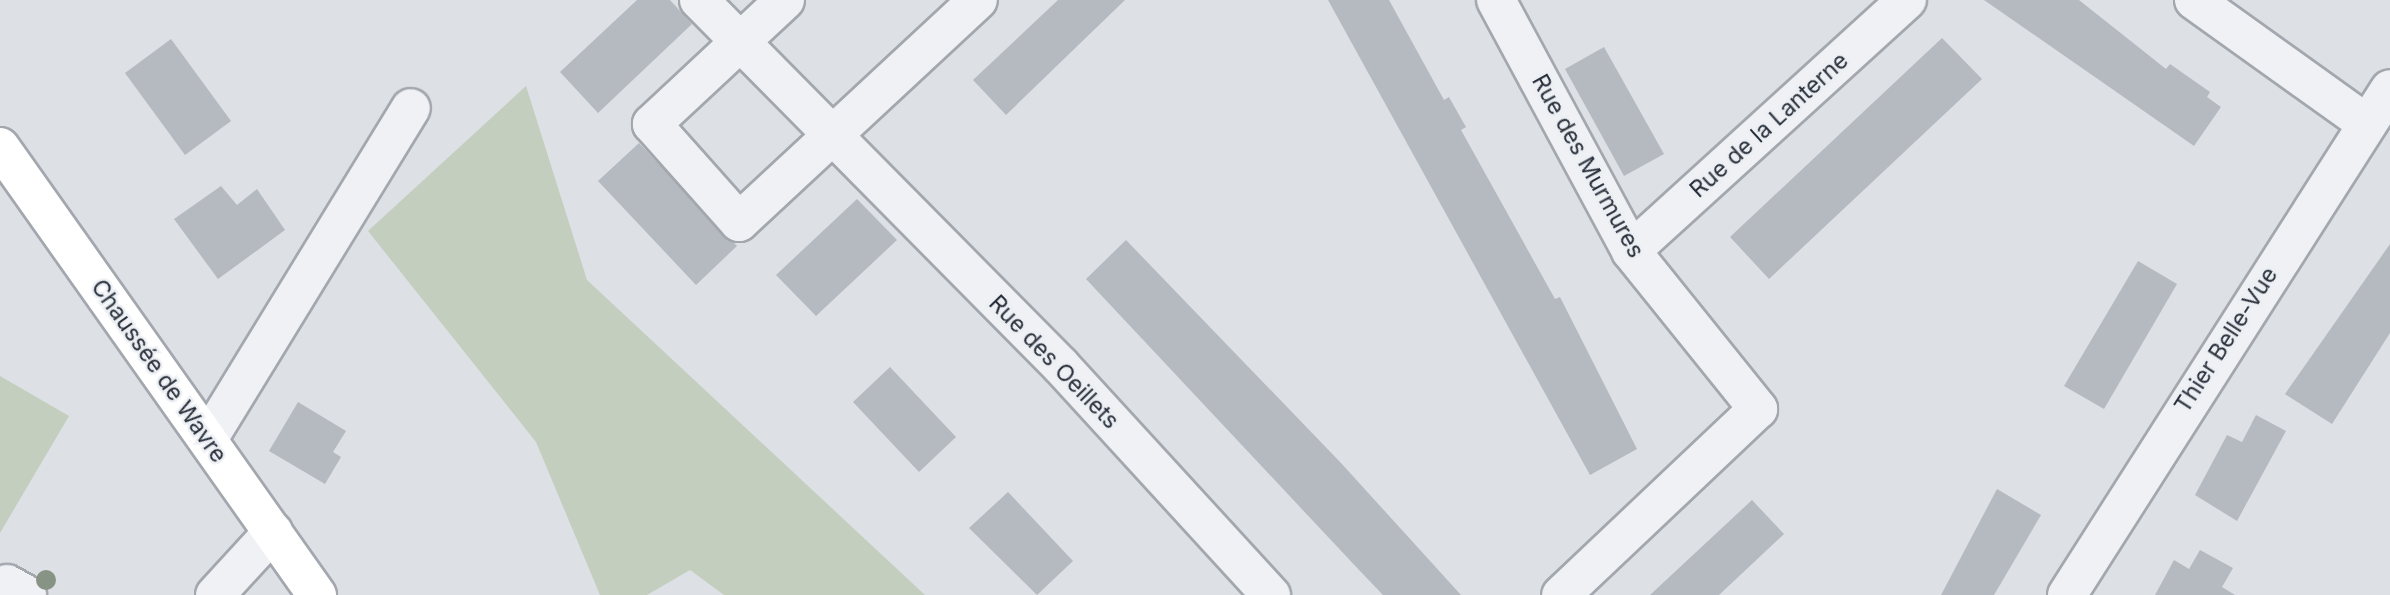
<!DOCTYPE html>
<html>
<head>
<meta charset="utf-8">
<style>
	body { margin:0 }
	#map { position:relative; width:2390px; height:595px; overflow:hidden; background:#dde0e5; font-family:Inter,sans-serif }
	div>[style] { position:absolute }
	.green>* { inset:0; background:#c3cebf }
	.building>* { inset:0; background:#b5bac1 }
	.roads { filter:drop-shadow(2px 0 #a3a7ae) drop-shadow(-2px 0 #a3a7ae) drop-shadow(0 2px #a3a7ae) drop-shadow(0 -2px #a3a7ae) }
	.minor>* { height:38px; margin:-19px; padding:0 19px; transform-origin:19px; border-radius:19px; background:#eff1f4 }
	.major>* { height:38px; margin:-19px; padding:0 19px; transform-origin:19px; border-radius:19px; background:#fff }
	.trees>* { width:20px; height:20px; margin:-10px; border-radius:50%; background:#869385 }
	span { translate:-50% -50%; white-space:nowrap; text-align:center; line-height:1.15; -webkit-text-stroke:5px #eceff3; paint-order:stroke }
	.street-label { font-size:23px; color:#282f3a }
</style>
</head>
<body>
<div id="map">
	<div class="green">
		<div style="clip-path:polygon(526px 86px,587px 280px,925px 595px,724px 595px,690px 570px,647px 595px,600px 595px,536px 442px,368px 231px)"></div>
		<div style="clip-path:polygon(0 376px,69px 416px,0 533px)"></div>
	</div>
	<div class="building">
		<div style="clip-path:polygon(637px 0,670px 0,692px 24px,598px 113px,560px 72px)"></div>
		<div style="clip-path:polygon(1058px 0,1125px 0,1006px 115px,973px 80px)"></div>
		<div style="clip-path:polygon(1328px 0,1389px 0,1444px 100px,1449px 97px,1458px 113px,1466px 127px,1461px 130px,1555px 299px,1560px 297px,1637px 449px,1590px 475px)"></div>
		<div style="clip-path:polygon(1984px 0,2079px 0,2166px 69px,2170px 64px,2210px 92px,2207px 97px,2221px 107px,2194px 146px)"></div>
		<div style="clip-path:polygon(1942px 38px,1982px 79px,1769px 279px,1730px 237px)"></div>
		<div style="clip-path:polygon(171px 39px,231px 121px,185px 155px,125px 73px)"></div>
		<div style="clip-path:polygon(1604px 47px,1664px 154px,1624px 176px,1565px 69px)"></div>
		<div style="clip-path:polygon(639px 143px,737px 246px,696px 285px,598px 181px)"></div>
		<div style="clip-path:polygon(221px 186px,237px 205px,257px 189px,285px 230px,218px 279px,174px 219px)"></div>
		<div style="clip-path:polygon(857px 199px,897px 240px,816px 316px,776px 275px)"></div>
		<div style="clip-path:polygon(1126px 240px,1341px 463px,1461px 595px,1383px 595px,1360px 571px,1086px 279px)"></div>
		<div style="clip-path:polygon(2390px 244px,2390px 333px,2332px 424px,2285px 394px)"></div>
		<div style="clip-path:polygon(2138px 261px,2177px 284px,2104px 409px,2064px 386px)"></div>
		<div style="clip-path:polygon(890px 367px,956px 437px,919px 472px,853px 402px)"></div>
		<div style="clip-path:polygon(298px 402px,346px 431px,333px 452px,341px 457px,325px 484px,269px 451px)"></div>
		<div style="clip-path:polygon(2256px 415px,2286px 431px,2237px 521px,2195px 495px,2227px 435px,2242px 442px)"></div>
		<div style="clip-path:polygon(1997px 489px,2041px 515px,1994px 595px,1941px 595px)"></div>
		<div style="clip-path:polygon(1008px 492px,1073px 561px,1037px 595px,969px 528px)"></div>
		<div style="clip-path:polygon(1752px 500px,1784px 534px,1719px 595px,1650px 595px)"></div>
		<div style="clip-path:polygon(2200px 550px,2233px 568px,2222px 587px,2235px 595px,2155px 595px,2174px 560px,2189px 569px)"></div>
	</div>
	<div class="roads">
		<div class="minor">
			<div style="left:699px;top:0;width:515px;rotate:45.31deg"></div>
			<div style="left:1061px;top:366px;width:311px;rotate:47.5deg"></div>
			<div style="left:785px;top:0;width:182px;rotate:137deg"></div>
			<div style="left:652px;top:124px;width:131px;rotate:48.4deg"></div>
			<div style="left:739px;top:222px;width:326px;rotate:-42.9deg"></div>
			<div style="left:1496px;top:0;width:285px;rotate:61.7deg"></div>
			<div style="left:1631px;top:251px;width:203px;rotate:51.2deg"></div>
			<div style="left:1758px;top:409px;width:271px;rotate:136.6deg"></div>
			<div style="left:2194px;top:0;width:211px;rotate:35.6deg"></div>
			<div style="left:1631px;top:251px;width:373px;rotate:-42.3deg"></div>
			<div style="left:208px;top:439px;width:388px;rotate:-58.5deg"></div>
			<div style="left:7px;top:584px;width:23px;rotate:29deg"></div>
			<div style="left:215px;top:595px;width:86px;rotate:-47.4deg"></div>
			<div style="left:2067px;top:595px;width:600px;rotate:-57.45deg"></div>
		</div>
		<div class="major">
			<div style="left:0;top:147px;width:549px;rotate:54.72deg"></div>
		</div>
	</div>
	<div class="trees">
		<div style="left:46px;top:580px"></div>
	</div>
	<div class="street-label">
		<span style="left:1769px;top:125px;rotate:-42deg">Rue de la Lanterne</span>
		<span style="left:1588px;top:166px;rotate:61deg">Rue des Murmures</span>
		<span style="left:2226px;top:340px;rotate:-57deg">Thier Belle-Vue</span>
		<span style="left:1054px;top:362px;rotate:46deg">Rue des Oeillets</span>
		<span style="left:159px;top:371px;rotate:55deg">Chaussée de Wavre</span>
	</div>
</div>
</body>
</html>
